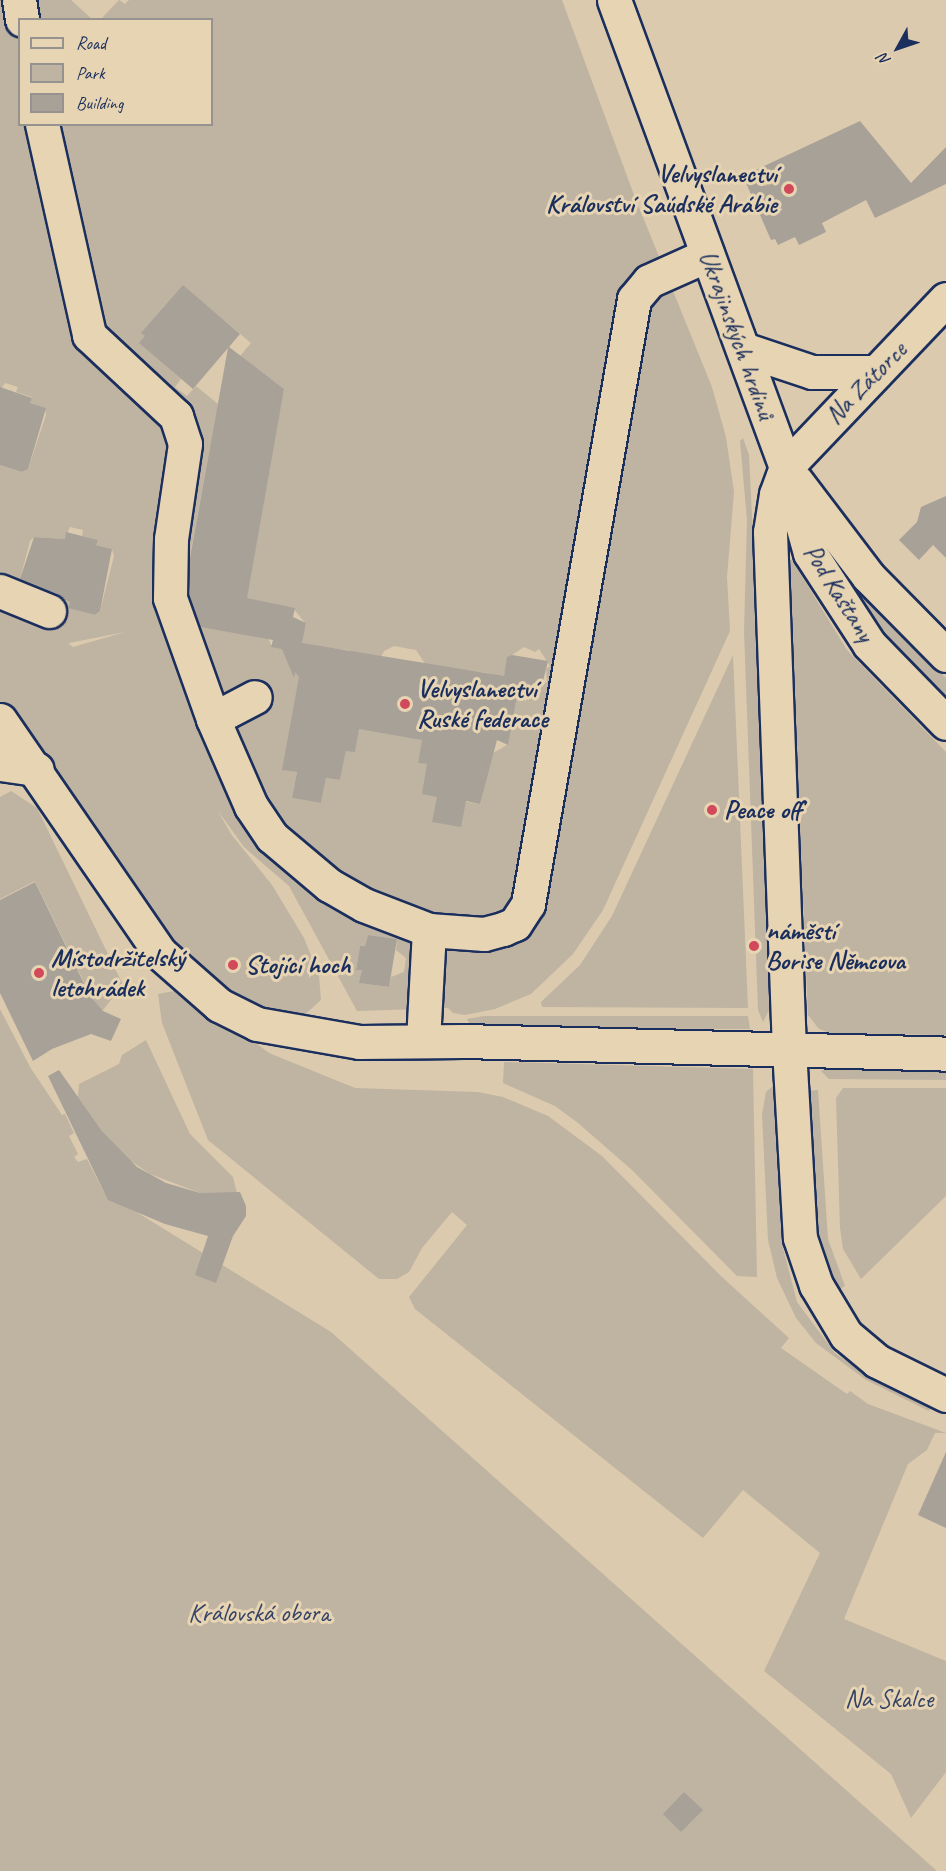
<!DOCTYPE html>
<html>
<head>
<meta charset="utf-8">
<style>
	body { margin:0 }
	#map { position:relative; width:946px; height:1871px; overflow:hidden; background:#dbcaad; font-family:Caveat,sans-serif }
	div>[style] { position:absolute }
	.green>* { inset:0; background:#bfb3a2 }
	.building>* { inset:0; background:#a8a198 }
	.roads { filter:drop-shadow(2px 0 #1b2f5e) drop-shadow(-2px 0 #1b2f5e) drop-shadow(0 2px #1b2f5e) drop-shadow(0 -2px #1b2f5e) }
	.minor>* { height:33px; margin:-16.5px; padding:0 16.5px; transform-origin:16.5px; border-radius:16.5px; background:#e7d4b2 }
	.major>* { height:33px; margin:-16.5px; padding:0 16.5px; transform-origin:16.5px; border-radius:16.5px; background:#e7d4b2 }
	.dots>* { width:16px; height:16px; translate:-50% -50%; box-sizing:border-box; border:3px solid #e7d4b2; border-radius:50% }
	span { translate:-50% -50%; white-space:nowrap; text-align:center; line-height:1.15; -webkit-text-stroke:6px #e7d4b2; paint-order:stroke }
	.poi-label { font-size:26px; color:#1b2f5e; font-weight:700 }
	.right { translate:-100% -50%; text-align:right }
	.left { translate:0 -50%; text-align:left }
	.street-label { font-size:26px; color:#1b2f5e }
	.park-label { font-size:26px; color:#344368 }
	.legend { position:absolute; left:18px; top:18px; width:195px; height:108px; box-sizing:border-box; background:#e7d4b2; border:2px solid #959290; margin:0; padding:8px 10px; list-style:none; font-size:18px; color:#1b2f5e }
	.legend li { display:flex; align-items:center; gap:12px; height:30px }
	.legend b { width:30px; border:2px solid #959290 }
	.north { position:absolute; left:868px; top:18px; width:60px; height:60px; -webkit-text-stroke:4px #e7d4b2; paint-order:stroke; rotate:230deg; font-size:16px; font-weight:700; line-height:24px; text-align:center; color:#1b2f5e }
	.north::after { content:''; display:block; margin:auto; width:21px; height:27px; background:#1b2f5e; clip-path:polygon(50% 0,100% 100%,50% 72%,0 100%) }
</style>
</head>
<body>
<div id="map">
	<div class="green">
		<div style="clip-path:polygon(evenodd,0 0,71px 0,92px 19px,20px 20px,20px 124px,212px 124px,212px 20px,101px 19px,119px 0,125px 4px,129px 0,562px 0,634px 195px,712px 387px,726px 437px,734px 492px,727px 577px,730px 631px,603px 910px,573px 954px,531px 994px,495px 1009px,465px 1015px,453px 1013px,448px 1008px,357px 1011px,289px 886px,244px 847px,218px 811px,231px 834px,272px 885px,304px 938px,319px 976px,321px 1000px,302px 1017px,239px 1002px,189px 963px,90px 817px,0 702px,0 465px,22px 472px,28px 469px,46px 415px,45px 408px,30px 403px,32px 397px,16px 392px,18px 387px,5px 383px,0 390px,0 0,182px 285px,251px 343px,240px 356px,284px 389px,241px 611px,240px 634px,190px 625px,180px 609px,218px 404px,196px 386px,187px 396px,175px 387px,181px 379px,140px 343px,162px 316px,159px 311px,164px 315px,164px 306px,169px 308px,184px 290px,182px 285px,0 0,70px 527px,83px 530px,82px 536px,97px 540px,96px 545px,112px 549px,114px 556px,100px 611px,95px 615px,69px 608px,70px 603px,22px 591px,19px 583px,30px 541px,34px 537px,65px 539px,70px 527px,0 0,292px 607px,306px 624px,299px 645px,349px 650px,351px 654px,380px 659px,384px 651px,394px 646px,416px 650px,426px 665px,488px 673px,507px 681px,504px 674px,512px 655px,524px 647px,535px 652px,539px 649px,550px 666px,546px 669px,547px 682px,531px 692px,514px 689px,507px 745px,488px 756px,480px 804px,437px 797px,427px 764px,418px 763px,423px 736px,359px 725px,346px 751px,340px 780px,326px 778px,321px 803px,292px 798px,297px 772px,283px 770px,309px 672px,293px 669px,284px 648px,272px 647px,267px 636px,292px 607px,0 0,125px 632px,73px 647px,69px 644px,69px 643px,125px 632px,0 0,368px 935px,397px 939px,396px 950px,406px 958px,404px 972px,391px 977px,389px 987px,360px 983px,362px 970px,356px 969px,360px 946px,365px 946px,368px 935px)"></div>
		<div style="clip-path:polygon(743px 438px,749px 455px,757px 619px,771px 1006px,763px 1022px,758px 1010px,744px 631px,747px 520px,740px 441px)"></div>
		<div style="clip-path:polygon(827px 555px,853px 586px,946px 678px,946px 709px,897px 660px)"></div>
		<div style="clip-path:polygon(788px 559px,792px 560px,847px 650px,946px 752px,946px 1035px,830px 1033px,819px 1029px,808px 1015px)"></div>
		<div style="clip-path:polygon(733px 655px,748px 1008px,542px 1007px,541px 1002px,580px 965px,612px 916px)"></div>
		<div style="clip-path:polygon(11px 791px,37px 808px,123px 985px,103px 1010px,97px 1009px,35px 881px,0 899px,0 797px)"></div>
		<div style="clip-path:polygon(184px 989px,269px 1053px,355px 1088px,478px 1092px,503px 1097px,548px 1116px,602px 1156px,722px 1277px,789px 1338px,781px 1348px,847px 1394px,850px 1391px,868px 1404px,946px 1433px,935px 1433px,927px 1450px,908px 1464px,844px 1619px,946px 1661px,946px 1772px,911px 1818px,891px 1774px,764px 1671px,820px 1553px,743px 1490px,703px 1538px,415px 1309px,409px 1297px,467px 1225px,452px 1212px,422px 1248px,409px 1272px,397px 1279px,379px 1279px,208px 1140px,162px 1023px,158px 994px)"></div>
		<div style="clip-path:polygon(0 1009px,30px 1067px,62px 1115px,65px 1114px,74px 1133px,69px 1136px,78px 1154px,74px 1157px,78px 1162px,87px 1159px,104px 1192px,331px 1332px,937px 1871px,0 1871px)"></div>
		<div style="clip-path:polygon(484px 1016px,748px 1016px,750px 1029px,472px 1028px,467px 1019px)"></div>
		<div style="clip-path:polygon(146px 1040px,190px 1134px,233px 1177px,237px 1193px,200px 1193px,150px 1174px,128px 1159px,102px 1131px,78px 1097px,79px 1084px,119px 1064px,122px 1055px)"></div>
		<div style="clip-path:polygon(504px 1062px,753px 1069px,757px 1277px,737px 1276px,632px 1170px,578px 1123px,555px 1106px,503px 1083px)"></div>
		<div style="clip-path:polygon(946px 1064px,946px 1080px,829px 1079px,821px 1071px,828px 1067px)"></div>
		<div style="clip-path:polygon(775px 1084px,783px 1248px,797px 1302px,835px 1353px,869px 1377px,931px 1406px,929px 1411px,866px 1380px,816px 1343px,796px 1318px,777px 1278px,768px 1240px,762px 1114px,766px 1092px)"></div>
		<div style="clip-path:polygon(843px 1088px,946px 1088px,946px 1196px,861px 1279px,843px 1249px,840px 1228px,836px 1098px)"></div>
		<div style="clip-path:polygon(818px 1090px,828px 1239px,845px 1286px,838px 1290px,816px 1233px,810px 1176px,809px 1091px)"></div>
	</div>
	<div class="building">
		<div style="clip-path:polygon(860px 121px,911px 183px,946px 147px,946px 184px,875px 218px,866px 200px,822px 223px,826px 232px,799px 245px,795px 237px,778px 245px,775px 239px,771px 240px,743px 176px)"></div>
		<div style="clip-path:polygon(183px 285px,240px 334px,229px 347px,284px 389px,247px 598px,295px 608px,293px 617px,306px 623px,302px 643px,504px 676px,507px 657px,512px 655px,548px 661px,542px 685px,533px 683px,531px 693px,518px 690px,508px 745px,497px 740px,480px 804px,466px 801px,461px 827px,432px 822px,437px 797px,422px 794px,427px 764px,418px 763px,422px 740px,359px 729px,355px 752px,346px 751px,340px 780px,326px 778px,321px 803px,292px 798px,297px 772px,282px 770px,299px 677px,295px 672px,294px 678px,282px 649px,271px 647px,273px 640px,200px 627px,189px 595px,189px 563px,228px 348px,193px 389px,139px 343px,145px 336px,141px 333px)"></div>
		<div style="clip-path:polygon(0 387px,32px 398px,30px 403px,46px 408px,28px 469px,22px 472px,0 465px)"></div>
		<div style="clip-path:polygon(946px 496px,946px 558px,933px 545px,919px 560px,899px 540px,917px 522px,921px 507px)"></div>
		<div style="clip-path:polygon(66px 532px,98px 540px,96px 545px,112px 549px,100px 611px,95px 615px,68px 608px,70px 603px,57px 594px,20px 579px,34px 537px,65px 539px)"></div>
		<div style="clip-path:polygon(35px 882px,90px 996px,103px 1011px,121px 1019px,111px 1041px,91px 1034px,52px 1049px,33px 1061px,0 993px,0 900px)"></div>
		<div style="clip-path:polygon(368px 935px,397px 939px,389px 987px,359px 983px,362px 970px,356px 970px,360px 946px,365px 946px)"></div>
		<div style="clip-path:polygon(59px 1070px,102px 1131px,137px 1167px,166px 1183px,200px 1193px,240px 1192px,246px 1206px,246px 1216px,233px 1236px,216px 1283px,195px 1275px,208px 1236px,165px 1224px,108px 1200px,48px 1076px)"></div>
		<div style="clip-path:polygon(946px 1452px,946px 1528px,918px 1515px)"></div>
		<div style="clip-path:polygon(684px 1792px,703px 1810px,681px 1832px,663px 1814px)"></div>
	</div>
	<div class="roads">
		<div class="minor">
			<div style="left:19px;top:0;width:20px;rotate:81deg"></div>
			<div style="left:42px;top:124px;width:216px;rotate:77.4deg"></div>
			<div style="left:89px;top:335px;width:119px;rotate:43deg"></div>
			<div style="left:176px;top:416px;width:29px;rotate:72deg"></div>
			<div style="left:185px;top:444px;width:96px;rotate:98.4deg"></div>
			<div style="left:171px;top:539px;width:59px;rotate:91deg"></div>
			<div style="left:170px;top:598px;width:128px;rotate:70.4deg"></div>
			<div style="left:213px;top:719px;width:95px;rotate:66.4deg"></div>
			<div style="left:251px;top:806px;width:37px;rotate:56deg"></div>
			<div style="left:272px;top:837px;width:75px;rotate:40.1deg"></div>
			<div style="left:329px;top:885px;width:40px;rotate:29.7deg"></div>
			<div style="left:364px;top:905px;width:70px;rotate:21deg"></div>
			<div style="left:429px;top:930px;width:111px;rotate:93.1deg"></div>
			<div style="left:946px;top:299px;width:232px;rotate:133.6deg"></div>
			<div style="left:786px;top:467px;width:29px;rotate:110deg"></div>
			<div style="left:776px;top:494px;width:38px;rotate:99deg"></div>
			<div style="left:770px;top:532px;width:517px;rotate:87.9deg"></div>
			<div style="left:789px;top:1049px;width:189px;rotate:86.7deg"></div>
			<div style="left:800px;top:1238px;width:50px;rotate:71.2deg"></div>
			<div style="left:816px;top:1285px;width:58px;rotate:59deg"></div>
			<div style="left:846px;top:1335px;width:40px;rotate:40deg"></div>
			<div style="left:877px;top:1361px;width:77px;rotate:26.2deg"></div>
			<div style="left:0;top:591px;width:53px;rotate:22.2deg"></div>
			<div style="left:213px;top:719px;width:47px;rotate:-27.6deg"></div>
			<div style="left:0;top:720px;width:283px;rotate:55.5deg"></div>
			<div style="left:160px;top:953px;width:79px;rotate:41.4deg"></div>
			<div style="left:219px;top:1005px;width:42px;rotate:26.6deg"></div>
			<div style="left:257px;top:1024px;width:104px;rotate:10deg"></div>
			<div style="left:359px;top:1042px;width:104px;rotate:-0.6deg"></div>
			<div style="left:463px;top:1041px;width:483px;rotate:1.5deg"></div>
			<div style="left:0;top:764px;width:37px;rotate:8deg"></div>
			<div style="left:429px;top:930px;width:55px;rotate:4.2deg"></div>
			<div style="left:484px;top:934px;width:20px;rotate:-15deg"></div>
			<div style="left:503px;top:929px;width:13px;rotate:-23deg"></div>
			<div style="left:515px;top:924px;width:24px;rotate:-57deg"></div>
			<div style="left:528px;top:904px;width:614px;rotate:-80.06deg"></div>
			<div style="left:634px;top:299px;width:23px;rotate:-50deg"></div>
			<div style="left:649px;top:281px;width:64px;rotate:-24.1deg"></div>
		</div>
		<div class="major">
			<div style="left:614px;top:0;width:498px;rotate:69.8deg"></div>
			<div style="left:786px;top:467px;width:89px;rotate:74.4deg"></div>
			<div style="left:810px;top:553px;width:108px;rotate:57deg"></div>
			<div style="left:869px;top:644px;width:110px;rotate:45.7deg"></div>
			<div style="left:743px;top:349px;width:73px;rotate:18.4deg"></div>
			<div style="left:812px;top:372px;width:64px"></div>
			<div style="left:796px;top:481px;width:119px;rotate:52.8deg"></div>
			<div style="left:868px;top:576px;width:111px;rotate:45.4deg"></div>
		</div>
	</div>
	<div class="dots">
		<div style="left:789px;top:189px;background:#d1495b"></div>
		<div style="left:405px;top:704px;background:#d1495b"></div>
		<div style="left:712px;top:810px;background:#d1495b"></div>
		<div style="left:754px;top:946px;background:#d1495b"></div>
		<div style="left:233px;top:965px;background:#d1495b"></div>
		<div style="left:39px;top:973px;background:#d1495b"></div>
	</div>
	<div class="poi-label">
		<span class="right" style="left:777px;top:189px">Velvyslanectví<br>Království Saúdské Arábie</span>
		<span class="left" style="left:417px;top:704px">Velvyslanectví<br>Ruské federace</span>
		<span class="left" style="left:724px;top:810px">Peace off</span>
		<span class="left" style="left:766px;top:946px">náměstí<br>Borise Němcova</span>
		<span class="left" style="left:51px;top:973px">Místodržitelský<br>letohrádek</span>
		<span class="left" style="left:245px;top:965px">Stojící hoch</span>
	</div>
	<div class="street-label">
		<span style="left:737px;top:335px;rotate:70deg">Ukrajinských hrdinů</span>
		<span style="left:866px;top:383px;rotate:-46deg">Na Zátorce</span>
		<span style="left:839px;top:593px;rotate:58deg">Pod Kaštany</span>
	</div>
	<div class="park-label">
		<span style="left:259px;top:1613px">Královská obora</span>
		<span style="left:889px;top:1699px">Na Skalce</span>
	</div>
	<ul class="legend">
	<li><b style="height:8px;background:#e7d4b2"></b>Road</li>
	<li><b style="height:16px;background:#bfb3a2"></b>Park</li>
	<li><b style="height:16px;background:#a8a198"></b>Building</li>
	</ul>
	<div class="north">N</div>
</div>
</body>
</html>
